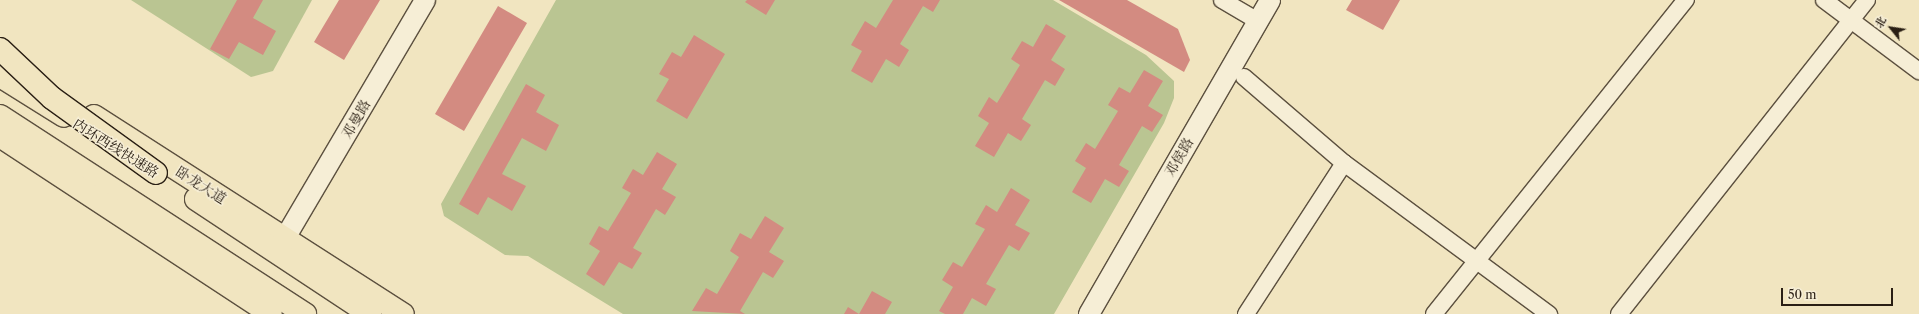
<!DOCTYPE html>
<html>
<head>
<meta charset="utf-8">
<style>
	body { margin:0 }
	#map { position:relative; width:1919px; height:314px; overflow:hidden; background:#f1e5c0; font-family:"Libre Caslon Text","Noto Serif SC",serif }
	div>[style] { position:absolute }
	.green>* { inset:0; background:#bac592 }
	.building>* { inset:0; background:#d38b81 }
	.roads { filter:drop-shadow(1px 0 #5c503f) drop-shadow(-1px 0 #5c503f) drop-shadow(0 1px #5c503f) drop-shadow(0 -1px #5c503f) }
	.minor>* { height:16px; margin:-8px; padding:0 8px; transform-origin:8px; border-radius:8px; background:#f6eed6 }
	.tertiary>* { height:20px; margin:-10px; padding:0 10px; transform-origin:10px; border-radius:10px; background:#f6eed6 }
	.trunk>* { height:22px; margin:-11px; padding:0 11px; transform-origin:11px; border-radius:11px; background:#f1e5c0 }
	.bridges { filter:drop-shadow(1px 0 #2a1f14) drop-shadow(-1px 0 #2a1f14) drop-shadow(0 1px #2a1f14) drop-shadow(0 -1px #2a1f14) }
	.trunk-bridge>* { height:22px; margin:-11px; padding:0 11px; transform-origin:11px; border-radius:11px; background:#f1e5c0 }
	span { translate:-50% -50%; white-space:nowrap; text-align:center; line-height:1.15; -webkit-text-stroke:3px #f6eed6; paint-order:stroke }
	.street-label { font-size:14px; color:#2a1f14 }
	.north { position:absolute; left:1871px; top:8px; width:40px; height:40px; -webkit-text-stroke:3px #f6eed6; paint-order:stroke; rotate:300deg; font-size:11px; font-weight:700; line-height:16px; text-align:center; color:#2a1f14 }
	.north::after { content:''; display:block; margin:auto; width:14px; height:18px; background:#2a1f14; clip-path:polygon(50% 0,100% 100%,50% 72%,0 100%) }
	.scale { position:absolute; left:1781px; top:288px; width:112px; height:18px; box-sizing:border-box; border:2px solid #2a1f14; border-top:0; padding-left:5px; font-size:12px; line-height:14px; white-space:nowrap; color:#2a1f14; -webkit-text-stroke:3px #f6eed6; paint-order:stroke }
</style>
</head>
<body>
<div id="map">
	<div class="green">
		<div style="clip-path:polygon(131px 0,312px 0,273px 71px,251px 77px)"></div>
		<div style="clip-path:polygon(556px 0,1053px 0,1146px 55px,1174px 81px,1174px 98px,1164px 123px,1054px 314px,623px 314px,528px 256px,505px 255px,444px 216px,441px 204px)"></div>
	</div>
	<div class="building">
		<div style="clip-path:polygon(237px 0,263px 0,253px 18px,276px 31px,263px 55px,239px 42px,229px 59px,210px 49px)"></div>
		<div style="clip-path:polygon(339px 0,380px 0,344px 60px,314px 42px)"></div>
		<div style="clip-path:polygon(747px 0,775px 0,766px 15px,745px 2px)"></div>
		<div style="clip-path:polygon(893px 0,940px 0,933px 12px,923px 6px,900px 44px,909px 50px,899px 67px,886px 59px,872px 83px,851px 71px,862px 51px,851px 45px,865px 21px,876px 28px)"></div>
		<div style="clip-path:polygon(1059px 0,1127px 0,1178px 29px,1190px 60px,1184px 72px)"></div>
		<div style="clip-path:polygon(1352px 0,1400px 0,1383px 30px,1346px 10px)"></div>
		<div style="clip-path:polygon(498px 6px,527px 23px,464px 131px,435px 114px)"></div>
		<div style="clip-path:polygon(1046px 24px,1066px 36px,1051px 60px,1065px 69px,1055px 86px,1045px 80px,1022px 119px,1031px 125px,1021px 141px,1008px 133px,994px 157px,975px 146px,989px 123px,978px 116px,989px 97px,997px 103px,1020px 65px,1011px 59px,1022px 41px,1033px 47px)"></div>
		<div style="clip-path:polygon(694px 35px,725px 54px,687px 119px,656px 101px,669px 79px,659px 74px,672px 52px,681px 57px)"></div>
		<div style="clip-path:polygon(1144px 70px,1163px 81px,1148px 106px,1163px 115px,1152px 132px,1142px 126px,1119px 165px,1129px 171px,1119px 187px,1105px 179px,1091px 203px,1072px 192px,1086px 168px,1075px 161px,1086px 143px,1095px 149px,1118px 111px,1108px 105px,1119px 87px,1130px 93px)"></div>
		<div style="clip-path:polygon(526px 84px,545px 95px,536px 112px,559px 125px,546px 151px,522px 138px,502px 174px,526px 186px,512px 211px,488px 197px,478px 215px,459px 204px)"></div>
		<div style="clip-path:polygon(657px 152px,677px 164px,662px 189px,676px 197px,665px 215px,656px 209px,633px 248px,642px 253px,632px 269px,619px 262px,604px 286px,586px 274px,600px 251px,589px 244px,599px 226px,608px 231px,631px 193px,622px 188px,633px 169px,643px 175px)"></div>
		<div style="clip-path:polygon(1011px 188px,1030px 200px,1015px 225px,1030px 233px,1019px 251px,1009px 245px,986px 284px,996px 289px,986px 306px,972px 298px,963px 314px,945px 314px,939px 311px,953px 287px,942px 280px,953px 262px,962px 267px,985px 229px,975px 224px,986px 205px,997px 212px)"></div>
		<div style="clip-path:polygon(765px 216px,784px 228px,769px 252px,784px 261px,773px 278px,763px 272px,740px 311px,745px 314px,692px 311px,706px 288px,717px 294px,739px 257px,730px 251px,740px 233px,751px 239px)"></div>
		<div style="clip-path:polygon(872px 291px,892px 302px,885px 314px,844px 314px,848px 307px,859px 314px)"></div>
	</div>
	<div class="roads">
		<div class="minor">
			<div style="left:1222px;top:0;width:42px;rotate:30.3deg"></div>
			<div style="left:1824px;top:0;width:119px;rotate:36.8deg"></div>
			<div style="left:1244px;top:77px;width:132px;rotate:40.7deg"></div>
			<div style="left:1246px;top:314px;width:180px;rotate:-57deg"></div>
			<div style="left:1344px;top:163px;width:255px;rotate:36.4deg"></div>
			<div style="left:1434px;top:314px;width:403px;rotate:-51.3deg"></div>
			<div style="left:1619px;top:314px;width:400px;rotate:-51.7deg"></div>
		</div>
		<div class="tertiary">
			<div style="left:285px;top:238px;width:276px;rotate:-59.5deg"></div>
			<div style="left:1089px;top:314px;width:362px;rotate:-60deg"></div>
		</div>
		<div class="trunk">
			<div style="left:0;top:76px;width:75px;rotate:32deg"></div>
			<div style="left:0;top:116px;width:364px;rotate:33deg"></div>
			<div style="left:94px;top:116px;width:367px;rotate:32.7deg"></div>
			<div style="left:0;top:136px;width:324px;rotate:33.3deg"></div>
			<div style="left:196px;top:199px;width:209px;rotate:33.5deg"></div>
		</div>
	</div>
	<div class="bridges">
		<div class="trunk-bridge">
			<div style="left:0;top:49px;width:71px;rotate:43.3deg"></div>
			<div style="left:52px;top:98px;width:128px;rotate:35.8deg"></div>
		</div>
	</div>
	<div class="street-label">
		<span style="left:356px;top:119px;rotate:-60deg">邓曼路</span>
		<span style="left:116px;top:148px;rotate:32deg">内环西线快速路</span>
		<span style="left:1179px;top:157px;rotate:-60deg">邓侯路</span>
		<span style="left:201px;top:185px;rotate:32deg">卧龙大道</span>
	</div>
	<div class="north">北</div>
	<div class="scale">50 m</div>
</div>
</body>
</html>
